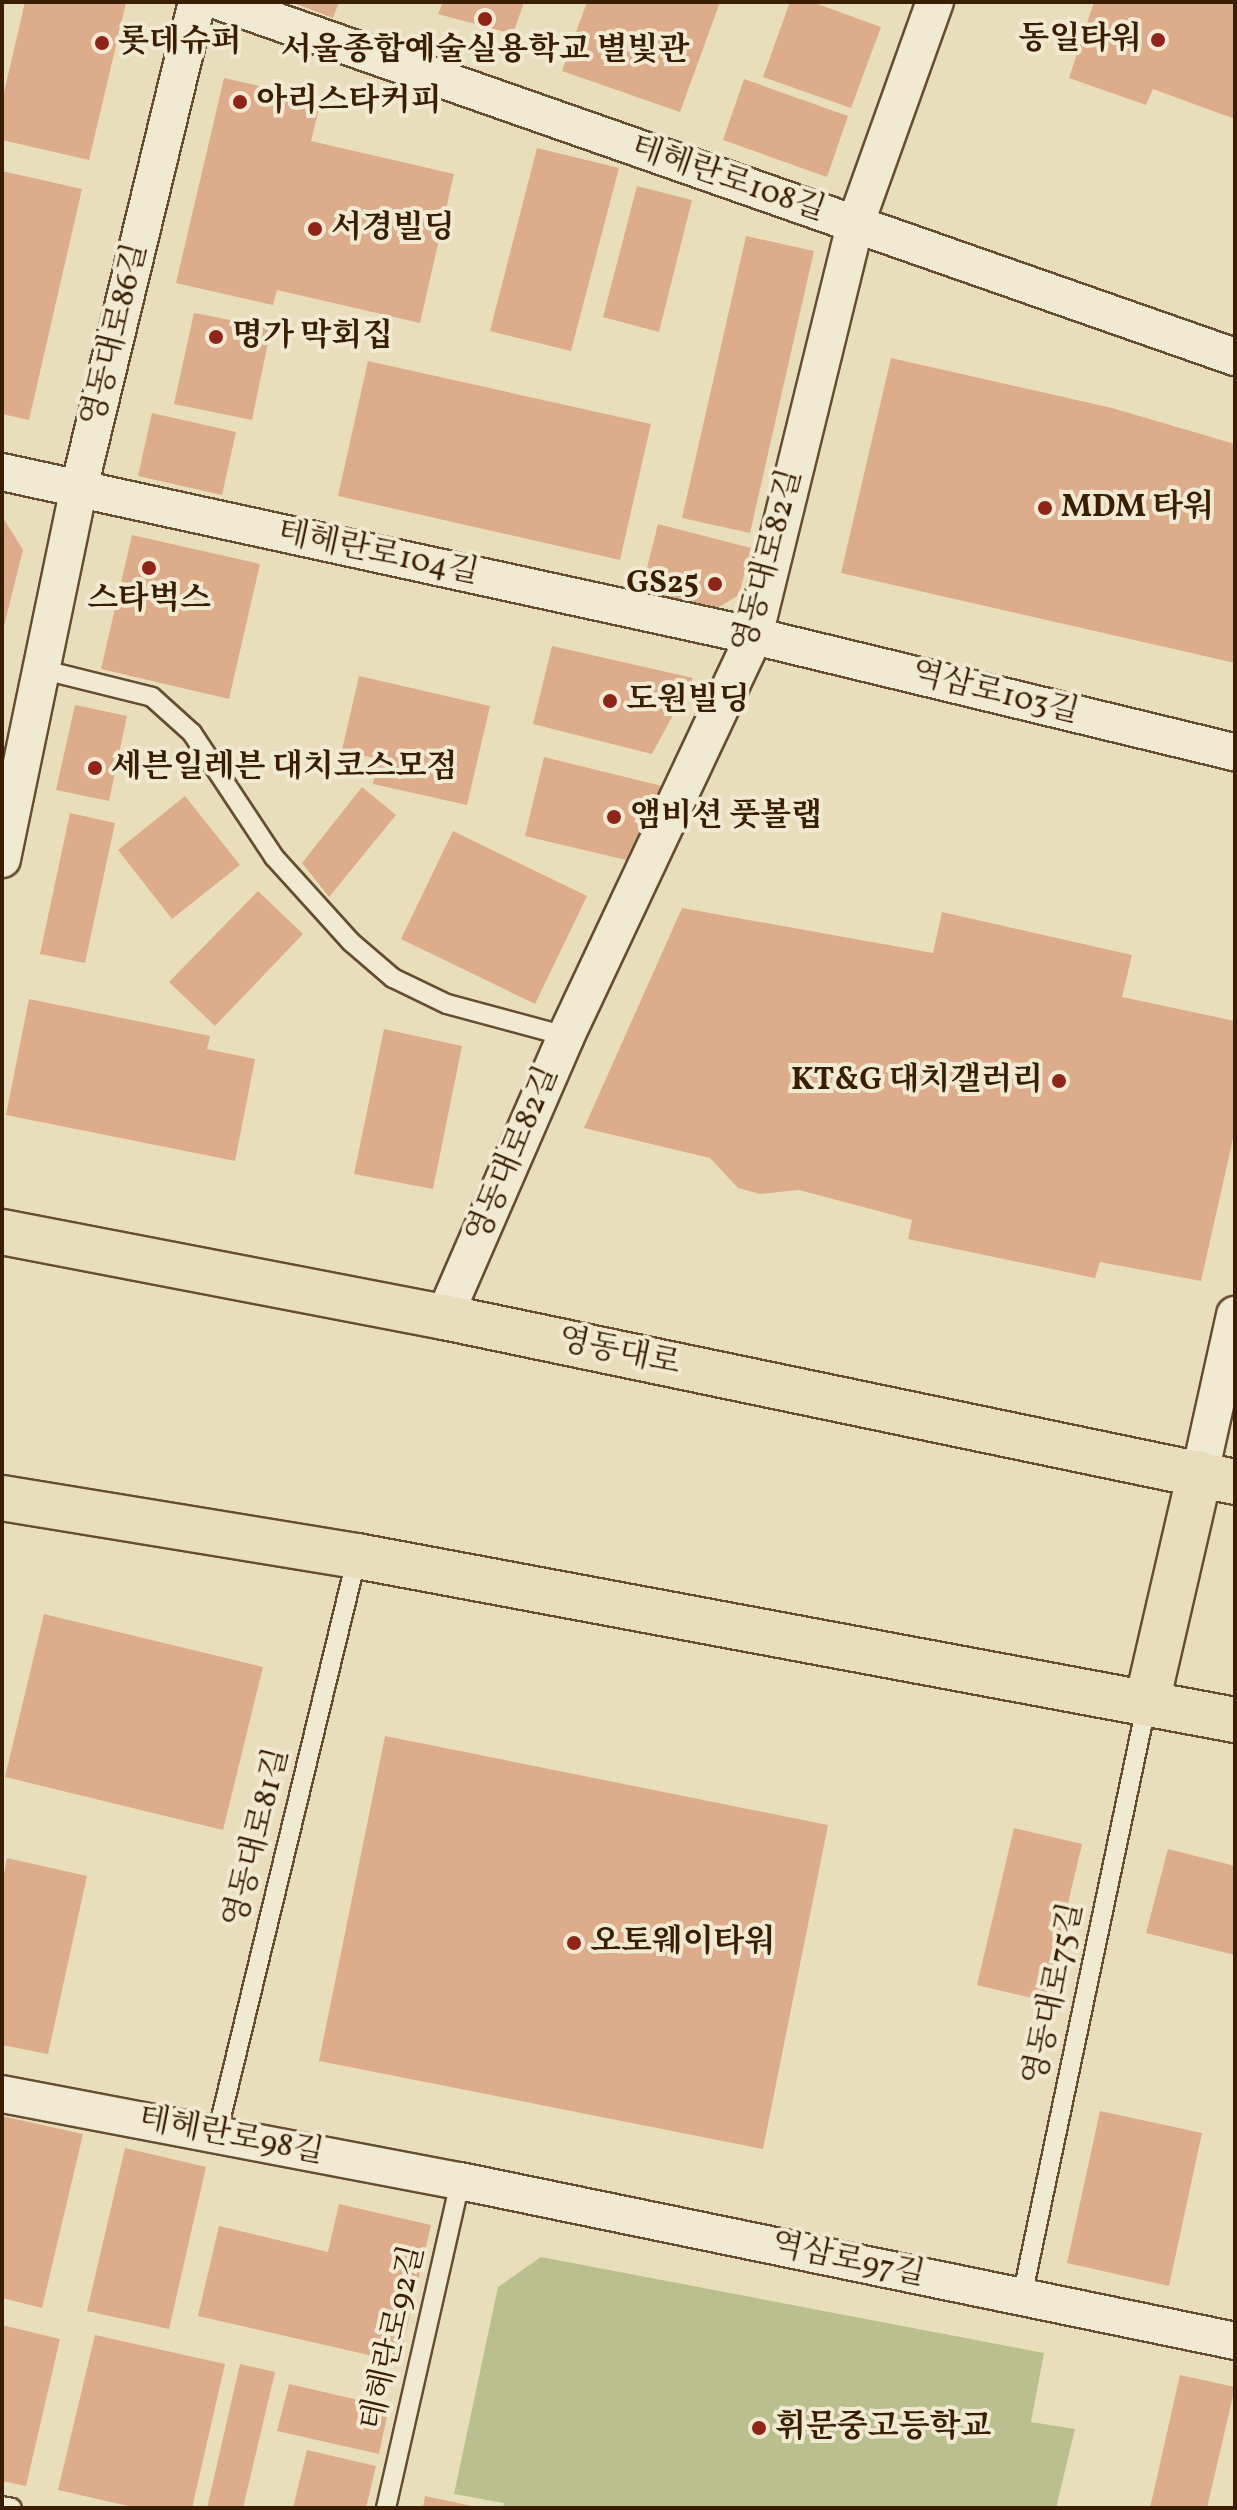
<!DOCTYPE html>
<html>
<head>
<meta charset="utf-8">
<style>
	body { margin:0 }
	#map { position:relative; width:1237px; height:2510px; overflow:hidden; background:#e9debb; font-family:Vollkorn,"Noto Serif KR",serif }
	div>[style] { position:absolute }
	.green>* { inset:0; background:#bac08d }
	.building>* { inset:0; background:#ddad8b }
	.roads { filter:drop-shadow(2px 0 #654e30) drop-shadow(-2px 0 #654e30) drop-shadow(0 2px #654e30) drop-shadow(0 -2px #654e30) }
	.service>* { height:18px; margin:-9px; padding:0 9px; transform-origin:9px; border-radius:9px; background:#f1ead3 }
	.minor>* { height:36px; margin:-18px; padding:0 18px; transform-origin:18px; border-radius:18px; background:#f1ead3 }
	.primary>* { height:44px; margin:-22px; padding:0 22px; transform-origin:22px; border-radius:22px; background:#e9debb }
	.dots>* { width:22px; height:22px; translate:-50% -50%; box-sizing:border-box; border:4px solid #f1ead3; border-radius:50% }
	span { translate:-50% -50%; white-space:nowrap; text-align:center; line-height:1.15; -webkit-text-stroke:8px #f1ead3; paint-order:stroke }
	.poi-label { font-size:32px; color:#391e01; font-weight:700 }
	.right { translate:-100% -50%; text-align:right }
	.left { translate:0 -50%; text-align:left }
	.street-label { font-size:32px; color:#391e01 }
	.frame { position:absolute; inset:0; border:4px solid #391e01; pointer-events:none }
</style>
</head>
<body>
<div id="map">
	<div class="green">
		<div style="clip-path:polygon(541px 2257px,1044px 2353px,1031px 2422px,1075px 2429px,1056px 2508px,503px 2508px,504px 2503px,454px 2494px,498px 2287px)"></div>
	</div>
	<div class="building">
		<div style="clip-path:polygon(25px 2px,126px 3px,89px 160px,2px 140px,2px 101px)"></div>
		<div style="clip-path:polygon(291px 2px,339px 2px,333px 18px)"></div>
		<div style="clip-path:polygon(443px 2px,524px 2px,513px 34px,438px 14px)"></div>
		<div style="clip-path:polygon(587px 2px,720px 2px,680px 112px,562px 71px)"></div>
		<div style="clip-path:polygon(790px 2px,812px 2px,881px 27px,851px 108px,763px 77px)"></div>
		<div style="clip-path:polygon(1094px 2px,1235px 2px,1235px 119px,1153px 89px,1146px 105px,1069px 78px)"></div>
		<div style="clip-path:polygon(224px 78px,321px 100px,311px 141px,454px 174px,420px 323px,277px 290px,273px 305px,176px 283px)"></div>
		<div style="clip-path:polygon(744px 79px,848px 116px,827px 177px,723px 140px)"></div>
		<div style="clip-path:polygon(537px 148px,619px 168px,571px 351px,490px 331px)"></div>
		<div style="clip-path:polygon(2px 171px,82px 189px,29px 420px,2px 414px)"></div>
		<div style="clip-path:polygon(637px 186px,692px 200px,659px 332px,603px 317px)"></div>
		<div style="clip-path:polygon(746px 236px,814px 251px,750px 533px,682px 518px)"></div>
		<div style="clip-path:polygon(194px 313px,271px 328px,252px 420px,174px 404px)"></div>
		<div style="clip-path:polygon(891px 358px,1112px 408px,1235px 444px,1235px 663px,841px 573px)"></div>
		<div style="clip-path:polygon(368px 361px,651px 424px,620px 560px,338px 496px)"></div>
		<div style="clip-path:polygon(152px 413px,236px 432px,222px 495px,138px 476px)"></div>
		<div style="clip-path:polygon(2px 516px,23px 550px,3px 630px,2px 630px)"></div>
		<div style="clip-path:polygon(658px 524px,751px 548px,739px 595px,709px 613px,640px 596px)"></div>
		<div style="clip-path:polygon(132px 535px,260px 564px,229px 699px,101px 669px)"></div>
		<div style="clip-path:polygon(552px 646px,693px 678px,652px 754px,533px 724px)"></div>
		<div style="clip-path:polygon(359px 676px,490px 706px,467px 805px,373px 784px,378px 759px,342px 750px)"></div>
		<div style="clip-path:polygon(75px 705px,127px 716px,109px 801px,56px 790px)"></div>
		<div style="clip-path:polygon(544px 757px,662px 786px,626px 860px,525px 836px)"></div>
		<div style="clip-path:polygon(362px 787px,396px 815px,329px 897px,302px 863px)"></div>
		<div style="clip-path:polygon(185px 796px,240px 865px,172px 919px,118px 850px)"></div>
		<div style="clip-path:polygon(70px 813px,115px 823px,85px 963px,40px 954px)"></div>
		<div style="clip-path:polygon(453px 831px,587px 896px,535px 1004px,401px 939px)"></div>
		<div style="clip-path:polygon(258px 891px,303px 934px,215px 1026px,169px 982px)"></div>
		<div style="clip-path:polygon(682px 908px,933px 953px,942px 912px,1132px 955px,1122px 997px,1235px 1021px,1235px 1130px,1201px 1281px,1100px 1262px,1095px 1278px,908px 1239px,912px 1220px,799px 1190px,760px 1194px,738px 1188px,710px 1158px,584px 1128px)"></div>
		<div style="clip-path:polygon(29px 999px,210px 1036px,207px 1049px,255px 1059px,235px 1161px,6px 1115px)"></div>
		<div style="clip-path:polygon(384px 1029px,462px 1046px,433px 1189px,354px 1174px)"></div>
		<div style="clip-path:polygon(44px 1614px,263px 1667px,223px 1830px,5px 1777px)"></div>
		<div style="clip-path:polygon(385px 1736px,828px 1825px,763px 2149px,319px 2061px)"></div>
		<div style="clip-path:polygon(1014px 1828px,1082px 1844px,1045px 2001px,977px 1985px)"></div>
		<div style="clip-path:polygon(1168px 1849px,1235px 1866px,1235px 1955px,1146px 1933px)"></div>
		<div style="clip-path:polygon(7px 1858px,87px 1876px,48px 2054px,2px 2045px,2px 1882px)"></div>
		<div style="clip-path:polygon(1100px 2111px,1202px 2133px,1169px 2286px,1067px 2263px)"></div>
		<div style="clip-path:polygon(2px 2116px,83px 2134px,42px 2308px,2px 2298px)"></div>
		<div style="clip-path:polygon(125px 2148px,206px 2167px,169px 2329px,87px 2311px)"></div>
		<div style="clip-path:polygon(339px 2204px,431px 2225px,399px 2362px,198px 2316px,219px 2226px,328px 2252px)"></div>
		<div style="clip-path:polygon(2px 2325px,60px 2339px,26px 2486px,2px 2481px)"></div>
		<div style="clip-path:polygon(95px 2335px,225px 2364px,192px 2508px,137px 2508px,58px 2490px)"></div>
		<div style="clip-path:polygon(240px 2364px,275px 2372px,243px 2508px,207px 2508px)"></div>
		<div style="clip-path:polygon(1180px 2375px,1235px 2387px,1207px 2508px,1150px 2508px)"></div>
		<div style="clip-path:polygon(289px 2384px,389px 2407px,379px 2454px,277px 2431px)"></div>
		<div style="clip-path:polygon(307px 2450px,376px 2466px,366px 2508px,293px 2508px)"></div>
		<div style="clip-path:polygon(425px 2496px,477px 2507px,477px 2508px,423px 2508px)"></div>
	</div>
	<div class="roads">
		<div class="service">
			<div style="left:44px;top:670px;width:111px;rotate:14deg"></div>
			<div style="left:152px;top:697px;width:54px;rotate:42deg"></div>
			<div style="left:192px;top:733px;width:149px;rotate:56.5deg"></div>
			<div style="left:274px;top:857px;width:115px;rotate:47.8deg"></div>
			<div style="left:351px;top:942px;width:55px;rotate:40.6deg"></div>
			<div style="left:393px;top:978px;width:60px;rotate:25.7deg"></div>
			<div style="left:447px;top:1004px;width:123px;rotate:15.1deg"></div>
			<div style="left:217px;top:2134px;width:595px;rotate:-76.38deg"></div>
			<div style="left:1022px;top:2297px;width:608px;rotate:-78.14deg"></div>
			<div style="left:2px;top:2506px;width:10px;rotate:11deg"></div>
			<div style="left:386px;top:2508px;width:335px;rotate:-77.2deg"></div>
		</div>
		<div class="minor">
			<div style="left:221px;top:2px;width:1074px;rotate:19.3deg"></div>
			<div style="left:2px;top:472px;width:770px;rotate:12.3deg"></div>
			<div style="left:754px;top:636px;width:495px;rotate:13.6deg"></div>
			<div style="left:2px;top:859px;width:379px;rotate:-78.3deg"></div>
			<div style="left:79px;top:488px;width:500px;rotate:-76.35deg"></div>
			<div style="left:444px;top:1317px;width:306px;rotate:-66.5deg"></div>
			<div style="left:566px;top:1036px;width:442px;rotate:-64.8deg"></div>
			<div style="left:754px;top:636px;width:423px;rotate:-76.2deg"></div>
			<div style="left:855px;top:225px;width:237px;rotate:-70.3deg"></div>
			<div style="left:1200px;top:1473px;width:162px;rotate:-77.5deg"></div>
			<div style="left:2px;top:2094px;width:466px;rotate:10.8deg"></div>
			<div style="left:460px;top:2181px;width:791px;rotate:11.66deg"></div>
		</div>
		<div class="primary">
			<div style="left:2px;top:1232px;width:450px;rotate:10.9deg"></div>
			<div style="left:444px;top:1317px;width:808px;rotate:11.78deg"></div>
			<div style="left:2px;top:1498px;width:360px;rotate:9.3deg"></div>
			<div style="left:357px;top:1556px;width:893px;rotate:10.58deg"></div>
			<div style="left:1147px;top:1702px;width:235px;rotate:-77deg"></div>
		</div>
	</div>
	<div class="dots">
		<div style="left:485px;top:19px;background:#8f2418"></div>
		<div style="left:1158px;top:40px;background:#8f2418"></div>
		<div style="left:102px;top:43px;background:#8f2418"></div>
		<div style="left:240px;top:102px;background:#8f2418"></div>
		<div style="left:315px;top:229px;background:#8f2418"></div>
		<div style="left:216px;top:337px;background:#8f2418"></div>
		<div style="left:1045px;top:508px;background:#8f2418"></div>
		<div style="left:149px;top:568px;background:#8f2418"></div>
		<div style="left:715px;top:584px;background:#8f2418"></div>
		<div style="left:610px;top:701px;background:#8f2418"></div>
		<div style="left:95px;top:768px;background:#8f2418"></div>
		<div style="left:614px;top:817px;background:#8f2418"></div>
		<div style="left:1059px;top:1081px;background:#8f2418"></div>
		<div style="left:574px;top:1943px;background:#8f2418"></div>
		<div style="left:759px;top:2428px;background:#8f2418"></div>
	</div>
	<div class="poi-label">
		<span class="right" style="left:1142px;top:40px">동일타워</span>
		<span class="left" style="left:118px;top:43px">롯데슈퍼</span>
		<span style="left:485px;top:51px">서울종합예술실용학교 별빛관</span>
		<span class="left" style="left:256px;top:102px">아리스타커피</span>
		<span class="left" style="left:331px;top:229px">서경빌딩</span>
		<span class="left" style="left:232px;top:337px">명가 막회집</span>
		<span class="left" style="left:1061px;top:508px">MDM 타워</span>
		<span class="right" style="left:699px;top:584px">GS25</span>
		<span style="left:149px;top:600px">스타벅스</span>
		<span class="left" style="left:626px;top:701px">도원빌딩</span>
		<span class="left" style="left:111px;top:768px">세븐일레븐 대치코스모점</span>
		<span class="left" style="left:630px;top:817px">앰비션 풋볼랩</span>
		<span class="right" style="left:1043px;top:1081px">KT&amp;G 대치갤러리</span>
		<span class="left" style="left:590px;top:1943px">오토웨이타워</span>
		<span class="left" style="left:775px;top:2428px">휘문중고등학교</span>
	</div>
	<div class="street-label">
		<span style="left:728px;top:180px;rotate:19deg">테헤란로108길</span>
		<span style="left:116px;top:335px;rotate:-76deg">영동대로86길</span>
		<span style="left:378px;top:554px;rotate:12deg">테헤란로104길</span>
		<span style="left:769px;top:561px;rotate:-75deg">영동대로82길</span>
		<span style="left:995px;top:694px;rotate:14deg">역삼로103길</span>
		<span style="left:514px;top:1155px;rotate:-67deg">영동대로82길</span>
		<span style="left:619px;top:1353px;rotate:12deg">영동대로</span>
		<span style="left:258px;top:1838px;rotate:-76deg">영동대로81길</span>
		<span style="left:1055px;top:1994px;rotate:-78deg">영동대로75길</span>
		<span style="left:231px;top:2137px;rotate:11deg">테헤란로98길</span>
		<span style="left:848px;top:2261px;rotate:12deg">역삼로97길</span>
		<span style="left:394px;top:2338px;rotate:-77deg">테헤란로92길</span>
	</div>
	<div class="frame"></div>
</div>
</body>
</html>
